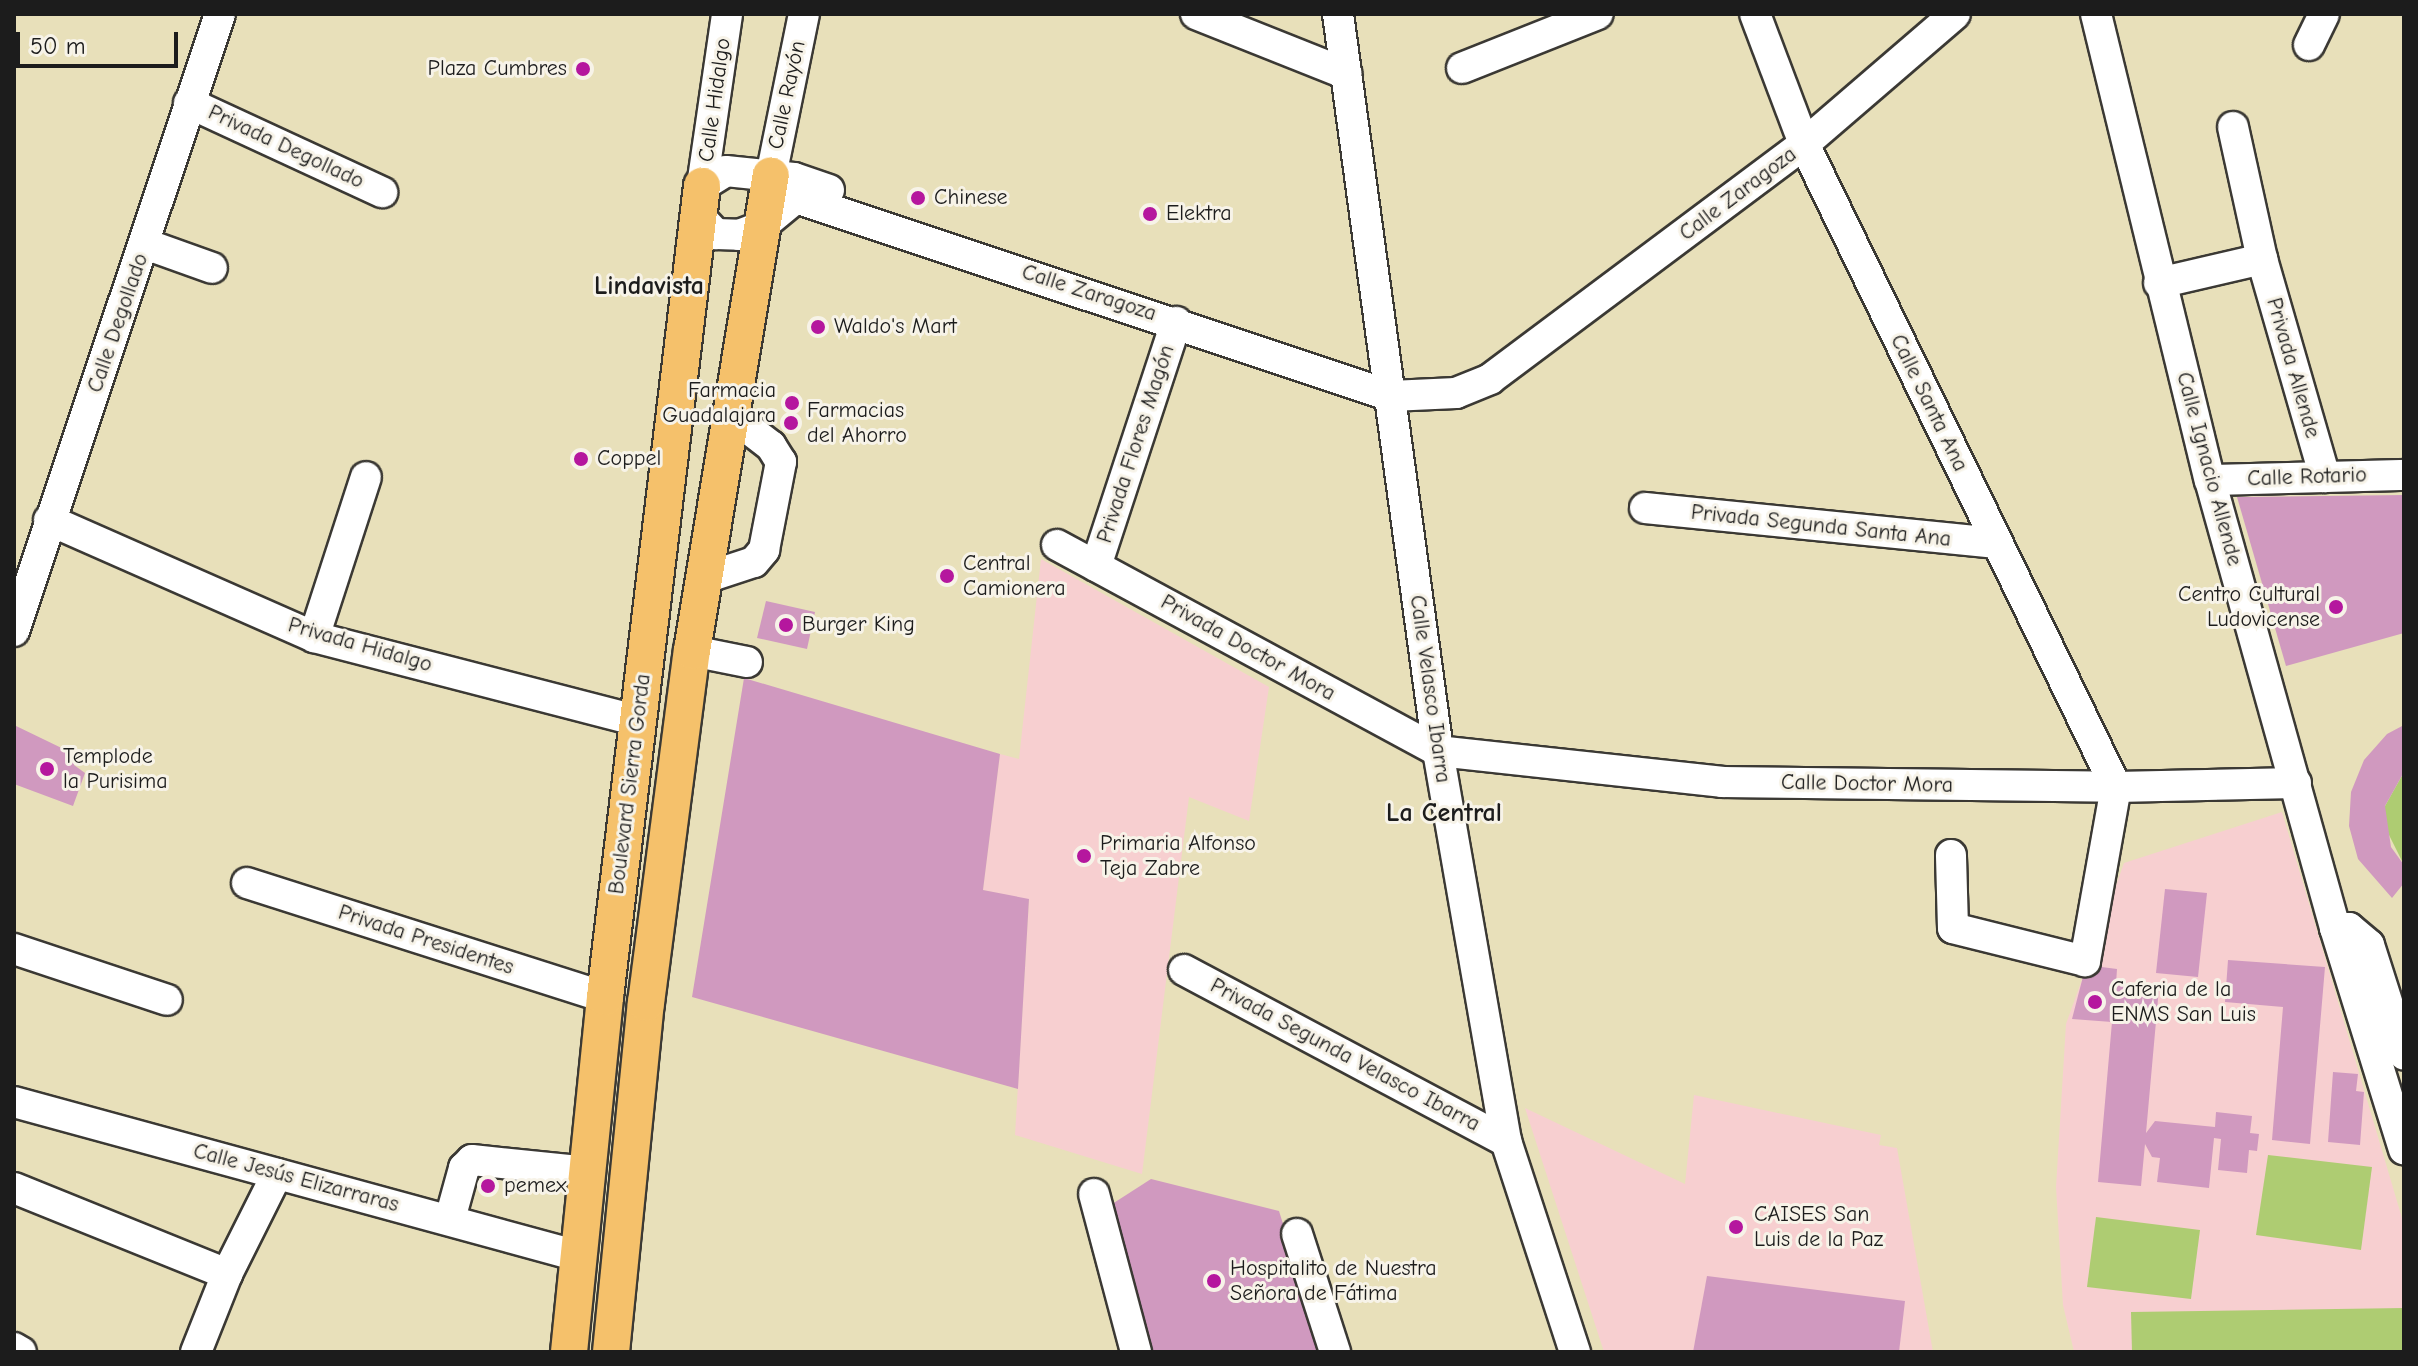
<!DOCTYPE html>
<html>
<head>
<meta charset="utf-8">
<style>
	body { margin:0 }
	#map { position:relative; width:2418px; height:1366px; overflow:hidden; background:#e8e0ba; font-family:"Comic Neue",sans-serif }
	div>[style] { position:absolute }
	.built>* { inset:0; background:#f7cfd0 }
	.green>* { inset:0; background:#aecc72 }
	.building>* { inset:0; background:#d099bf }
	.roads { filter:drop-shadow(2px 0 #3b3934) drop-shadow(-2px 0 #3b3934) drop-shadow(0 2px #3b3934) drop-shadow(0 -2px #3b3934) }
	.minor>* { height:30px; margin:-15px; padding:0 15px; transform-origin:15px; border-radius:15px; background:#fff }
	.major>* { height:36px; margin:-18px; padding:0 18px; transform-origin:18px; border-radius:18px; background:#f5c16b }
	.dots>* { width:22px; height:22px; translate:-50% -50%; box-sizing:border-box; border:4px solid #f7f3e8; border-radius:50% }
	span { translate:-50% -50%; white-space:nowrap; text-align:center; line-height:1.15; -webkit-text-stroke:6px #f7f3e8; paint-order:stroke }
	.poi-label { font-size:22px; color:#1c1c1c }
	.right { translate:-100% -50%; text-align:right }
	.left { translate:0 -50%; text-align:left }
	.street-label { font-size:22px; color:#1c1c1c }
	.quarter-label { font-size:26px; color:#1c1c1c; font-weight:700 }
	.frame { position:absolute; inset:0; border:16px solid #1c1c1c; pointer-events:none }
	.scale { position:absolute; left:16px; top:32px; width:162px; height:36px; box-sizing:border-box; border:4px solid #1c1c1c; border-top:0; padding-left:10px; font-size:24px; line-height:28px; white-space:nowrap; color:#1c1c1c; -webkit-text-stroke:6px #f7f3e8; paint-order:stroke }
</style>
</head>
<body>
<div id="map">
	<div class="built">
		<div style="clip-path:polygon(1041px 559px,1269px 687px,1249px 821px,1189px 797px,1142px 1174px,1015px 1135px,1029px 900px,983px 890px,1000px 754px,1019px 759px)"></div>
		<div style="clip-path:polygon(2282px 812px,2404px 1225px,2404px 1352px,2074px 1352px,2063px 1305px,2056px 1187px,2066px 1024px,2124px 863px)"></div>
		<div style="clip-path:polygon(1694px 1095px,1881px 1135px,1879px 1145px,1897px 1148px,1933px 1352px,1604px 1352px,1525px 1108px,1685px 1184px)"></div>
	</div>
	<div class="green">
		<div style="clip-path:polygon(2404px 772px,2404px 865px,2385px 827px,2385px 806px)"></div>
		<div style="clip-path:polygon(2268px 1155px,2372px 1167px,2361px 1250px,2256px 1235px)"></div>
		<div style="clip-path:polygon(2096px 1217px,2200px 1230px,2191px 1299px,2087px 1287px)"></div>
		<div style="clip-path:polygon(2404px 1308px,2404px 1352px,2132px 1352px,2131px 1312px)"></div>
	</div>
	<div class="building">
		<div style="clip-path:polygon(2404px 495px,2404px 633px,2286px 666px,2237px 497px)"></div>
		<div style="clip-path:polygon(766px 601px,815px 612px,807px 649px,757px 638px)"></div>
		<div style="clip-path:polygon(744px 678px,1000px 754px,983px 890px,1029px 899px,1018px 1089px,692px 997px)"></div>
		<div style="clip-path:polygon(14px 725px,74px 754px,74px 765px,85px 773px,73px 806px,14px 784px)"></div>
		<div style="clip-path:polygon(2404px 725px,2404px 772px,2385px 806px,2391px 847px,2404px 865px,2404px 883px,2392px 898px,2358px 859px,2349px 826px,2351px 792px,2364px 760px,2387px 734px)"></div>
		<div style="clip-path:polygon(2165px 889px,2207px 893px,2198px 977px,2156px 973px)"></div>
		<div style="clip-path:polygon(2228px 960px,2325px 967px,2310px 1144px,2272px 1140px,2283px 1007px,2225px 1002px)"></div>
		<div style="clip-path:polygon(2086px 965px,2117px 969px,2116px 984px,2159px 988px,2146px 1133px,2155px 1121px,2215px 1127px,2216px 1112px,2252px 1116px,2250px 1133px,2259px 1134px,2257px 1151px,2249px 1150px,2247px 1173px,2218px 1170px,2221px 1139px,2214px 1138px,2209px 1188px,2157px 1182px,2160px 1158px,2152px 1157px,2145px 1144px,2141px 1186px,2098px 1182px,2112px 1022px,2072px 1019px)"></div>
		<div style="clip-path:polygon(2333px 1072px,2358px 1074px,2356px 1091px,2364px 1092px,2360px 1145px,2328px 1142px)"></div>
		<div style="clip-path:polygon(1151px 1179px,1279px 1211px,1323px 1352px,1144px 1352px,1109px 1206px)"></div>
		<div style="clip-path:polygon(1707px 1276px,1905px 1301px,1899px 1352px,1693px 1352px)"></div>
	</div>
	<div class="roads">
		<div class="minor">
			<div style="left:1196px;top:14px;width:162px;rotate:21.7deg"></div>
			<div style="left:1338px;top:14px;width:744px;rotate:82.27deg"></div>
			<div style="left:1438px;top:751px;width:396px;rotate:80.1deg"></div>
			<div style="left:1506px;top:1141px;width:222px;rotate:71.9deg"></div>
			<div style="left:1755px;top:14px;width:139px;rotate:69.3deg"></div>
			<div style="left:1804px;top:144px;width:715px;rotate:64.12deg"></div>
			<div style="left:2116px;top:787px;width:177px;rotate:100.1deg"></div>
			<div style="left:2085px;top:961px;width:136px;rotate:-166deg"></div>
			<div style="left:1953px;top:928px;width:73px;rotate:-91.6deg"></div>
			<div style="left:2096px;top:14px;width:480px;rotate:76.3deg"></div>
			<div style="left:2210px;top:480px;width:465px;rotate:74.4deg"></div>
			<div style="left:2335px;top:928px;width:232px;rotate:72.7deg"></div>
			<div style="left:2309px;top:45px;width:34px;rotate:-64deg"></div>
			<div style="left:1462px;top:68px;width:146px;rotate:-21.7deg"></div>
			<div style="left:189px;top:103px;width:213px;rotate:24.8deg"></div>
			<div style="left:2233px;top:127px;width:135px;rotate:77.6deg"></div>
			<div style="left:2262px;top:259px;width:227px;rotate:73.9deg"></div>
			<div style="left:771px;top:176px;width:165px;rotate:-78.5deg"></div>
			<div style="left:702px;top:186px;width:28px;rotate:-32deg"></div>
			<div style="left:726px;top:171px;width:68px;rotate:5.9deg"></div>
			<div style="left:794px;top:178px;width:37px;rotate:19deg"></div>
			<div style="left:702px;top:186px;width:174px;rotate:-81.7deg"></div>
			<div style="left:699px;top:216px;width:25px;rotate:47deg"></div>
			<div style="left:716px;top:234px;width:23px;rotate:2deg"></div>
			<div style="left:739px;top:235px;width:25px;rotate:-21deg"></div>
			<div style="left:762px;top:226px;width:44px;rotate:-39.5deg"></div>
			<div style="left:796px;top:198px;width:627px;rotate:18.41deg"></div>
			<div style="left:1391px;top:396px;width:65px;rotate:-2.6deg"></div>
			<div style="left:1456px;top:393px;width:37px;rotate:-22deg"></div>
			<div style="left:1490px;top:379px;width:392px;rotate:-36.8deg"></div>
			<div style="left:1804px;top:144px;width:199px;rotate:-40.7deg"></div>
			<div style="left:145px;top:244px;width:71px;rotate:19.7deg"></div>
			<div style="left:2159px;top:283px;width:106px;rotate:-13.1deg"></div>
			<div style="left:2210px;top:480px;width:194px;rotate:-1.5deg"></div>
			<div style="left:1645px;top:508px;width:354px;rotate:5.7deg"></div>
			<div style="left:49px;top:520px;width:290px;rotate:23.8deg"></div>
			<div style="left:314px;top:637px;width:335px;rotate:14.5deg"></div>
			<div style="left:1057px;top:545px;width:433px;rotate:28.4deg"></div>
			<div style="left:1438px;top:751px;width:286px;rotate:6.2deg"></div>
			<div style="left:1722px;top:782px;width:394px;rotate:0.7deg"></div>
			<div style="left:2116px;top:787px;width:180px;rotate:-1.3deg"></div>
			<div style="left:1096px;top:566px;width:257px;rotate:-71.8deg"></div>
			<div style="left:708px;top:577px;width:48px;rotate:-18.1deg"></div>
			<div style="left:754px;top:562px;width:16px;rotate:-50deg"></div>
			<div style="left:764px;top:550px;width:90px;rotate:-79.1deg"></div>
			<div style="left:781px;top:462px;width:19px;rotate:-122deg"></div>
			<div style="left:771px;top:446px;width:49px;rotate:-142.4deg"></div>
			<div style="left:14px;top:631px;width:650px;rotate:-71.54deg"></div>
			<div style="left:314px;top:637px;width:168px;rotate:-72deg"></div>
			<div style="left:692px;top:651px;width:56px;rotate:11.3deg"></div>
			<div style="left:247px;top:883px;width:376px;rotate:17.7deg"></div>
			<div style="left:2335px;top:928px;width:14px"></div>
			<div style="left:2349px;top:928px;width:26px;rotate:40deg"></div>
			<div style="left:2369px;top:945px;width:115px;rotate:72.3deg"></div>
			<div style="left:14px;top:949px;width:161px;rotate:18.4deg"></div>
			<div style="left:1184px;top:970px;width:365px;rotate:28deg"></div>
			<div style="left:14px;top:1102px;width:585px;rotate:15.27deg"></div>
			<div style="left:14px;top:1188px;width:230px;rotate:22deg"></div>
			<div style="left:1094px;top:1194px;width:163px;rotate:75.1deg"></div>
			<div style="left:450px;top:1219px;width:53px;rotate:-74.6deg"></div>
			<div style="left:464px;top:1168px;width:11px;rotate:-45deg"></div>
			<div style="left:472px;top:1160px;width:117px;rotate:5.9deg"></div>
			<div style="left:1297px;top:1234px;width:124px;rotate:72.1deg"></div>
			<div style="left:14px;top:1348px;width:8px;rotate:30deg"></div>
			<div style="left:196px;top:1352px;width:84px;rotate:-68.3deg"></div>
			<div style="left:227px;top:1274px;width:112px;rotate:-63.4deg"></div>
		</div>
		<div class="major">
			<div style="left:569px;top:1352px;width:357px;rotate:-84.2deg"></div>
			<div style="left:605px;top:997px;width:817px;rotate:-83.18deg"></div>
			<div style="left:611px;top:1352px;width:351px;rotate:-84.3deg"></div>
			<div style="left:646px;top:1003px;width:355px;rotate:-82.6deg"></div>
			<div style="left:692px;top:651px;width:482px;rotate:-80.6deg"></div>
		</div>
	</div>
	<div class="dots">
		<div style="left:583px;top:69px;background:#b5179e"></div>
		<div style="left:918px;top:198px;background:#b5179e"></div>
		<div style="left:1150px;top:214px;background:#b5179e"></div>
		<div style="left:818px;top:327px;background:#b5179e"></div>
		<div style="left:792px;top:403px;background:#b5179e"></div>
		<div style="left:791px;top:423px;background:#b5179e"></div>
		<div style="left:581px;top:459px;background:#b5179e"></div>
		<div style="left:947px;top:576px;background:#b5179e"></div>
		<div style="left:2336px;top:607px;background:#b5179e"></div>
		<div style="left:786px;top:625px;background:#b5179e"></div>
		<div style="left:47px;top:769px;background:#b5179e"></div>
		<div style="left:1084px;top:856px;background:#b5179e"></div>
		<div style="left:2095px;top:1002px;background:#b5179e"></div>
		<div style="left:488px;top:1186px;background:#b5179e"></div>
		<div style="left:1736px;top:1227px;background:#b5179e"></div>
		<div style="left:1214px;top:1281px;background:#b5179e"></div>
	</div>
	<div class="poi-label">
		<span class="right" style="left:567px;top:69px">Plaza Cumbres</span>
		<span class="left" style="left:934px;top:198px">Chinese</span>
		<span class="left" style="left:1166px;top:214px">Elektra</span>
		<span class="left" style="left:834px;top:327px">Waldo's Mart</span>
		<span class="right" style="left:776px;top:403px">Farmacia<br>Guadalajara</span>
		<span class="left" style="left:807px;top:423px">Farmacias<br>del Ahorro</span>
		<span class="left" style="left:597px;top:459px">Coppel</span>
		<span class="left" style="left:963px;top:576px">Central<br>Camionera</span>
		<span class="right" style="left:2320px;top:607px">Centro Cultural<br>Ludovicense</span>
		<span class="left" style="left:802px;top:625px">Burger King</span>
		<span class="left" style="left:63px;top:769px">Templode<br>la Purisima</span>
		<span class="left" style="left:1100px;top:856px">Primaria Alfonso<br>Teja Zabre</span>
		<span class="left" style="left:2111px;top:1002px">Caferia de la<br>ENMS San Luis</span>
		<span class="left" style="left:504px;top:1186px">pemex</span>
		<span class="left" style="left:1754px;top:1227px">CAISES San<br>Luis de la Paz</span>
		<span class="left" style="left:1230px;top:1281px">Hospitalito de Nuestra<br>Señora de Fátima</span>
	</div>
	<div class="street-label">
		<span style="left:787px;top:95px;rotate:-78deg">Calle Rayón</span>
		<span style="left:715px;top:100px;rotate:-82deg">Calle Hidalgo</span>
		<span style="left:286px;top:147px;rotate:25deg">Privada Degollado</span>
		<span style="left:1738px;top:194px;rotate:-37deg">Calle Zaragoza</span>
		<span style="left:1089px;top:293px;rotate:18deg">Calle Zaragoza</span>
		<span style="left:118px;top:323px;rotate:-71deg">Calle Degollado</span>
		<span style="left:2293px;top:368px;rotate:74deg">Privada Allende</span>
		<span style="left:1929px;top:403px;rotate:64deg">Calle Santa Ana</span>
		<span style="left:1136px;top:444px;rotate:-72deg">Privada Flores Magón</span>
		<span style="left:2209px;top:469px;rotate:75deg">Calle Ignacio Allende</span>
		<span style="left:2307px;top:477px;rotate:-2deg">Calle Rotario</span>
		<span style="left:1821px;top:526px;rotate:6deg">Privada Segunda Santa Ana</span>
		<span style="left:360px;top:645px;rotate:16deg">Privada Hidalgo</span>
		<span style="left:1248px;top:648px;rotate:29deg">Privada Doctor Mora</span>
		<span style="left:1430px;top:689px;rotate:82deg">Calle Velasco Ibarra</span>
		<span style="left:630px;top:784px;rotate:-83deg">Boulevard Sierra Gorda</span>
		<span style="left:1867px;top:784px;rotate:1deg">Calle Doctor Mora</span>
		<span style="left:426px;top:940px;rotate:18deg">Privada Presidentes</span>
		<span style="left:1345px;top:1055px;rotate:28deg">Privada Segunda Velasco Ibarra</span>
		<span style="left:296px;top:1178px;rotate:15deg">Calle Jesús Elizarraras</span>
	</div>
	<div class="quarter-label">
		<span style="left:649px;top:287px">Lindavista</span>
		<span style="left:1444px;top:814px">La Central</span>
	</div>
	<div class="frame"></div>
	<div class="scale">50 m</div>
</div>
</body>
</html>
